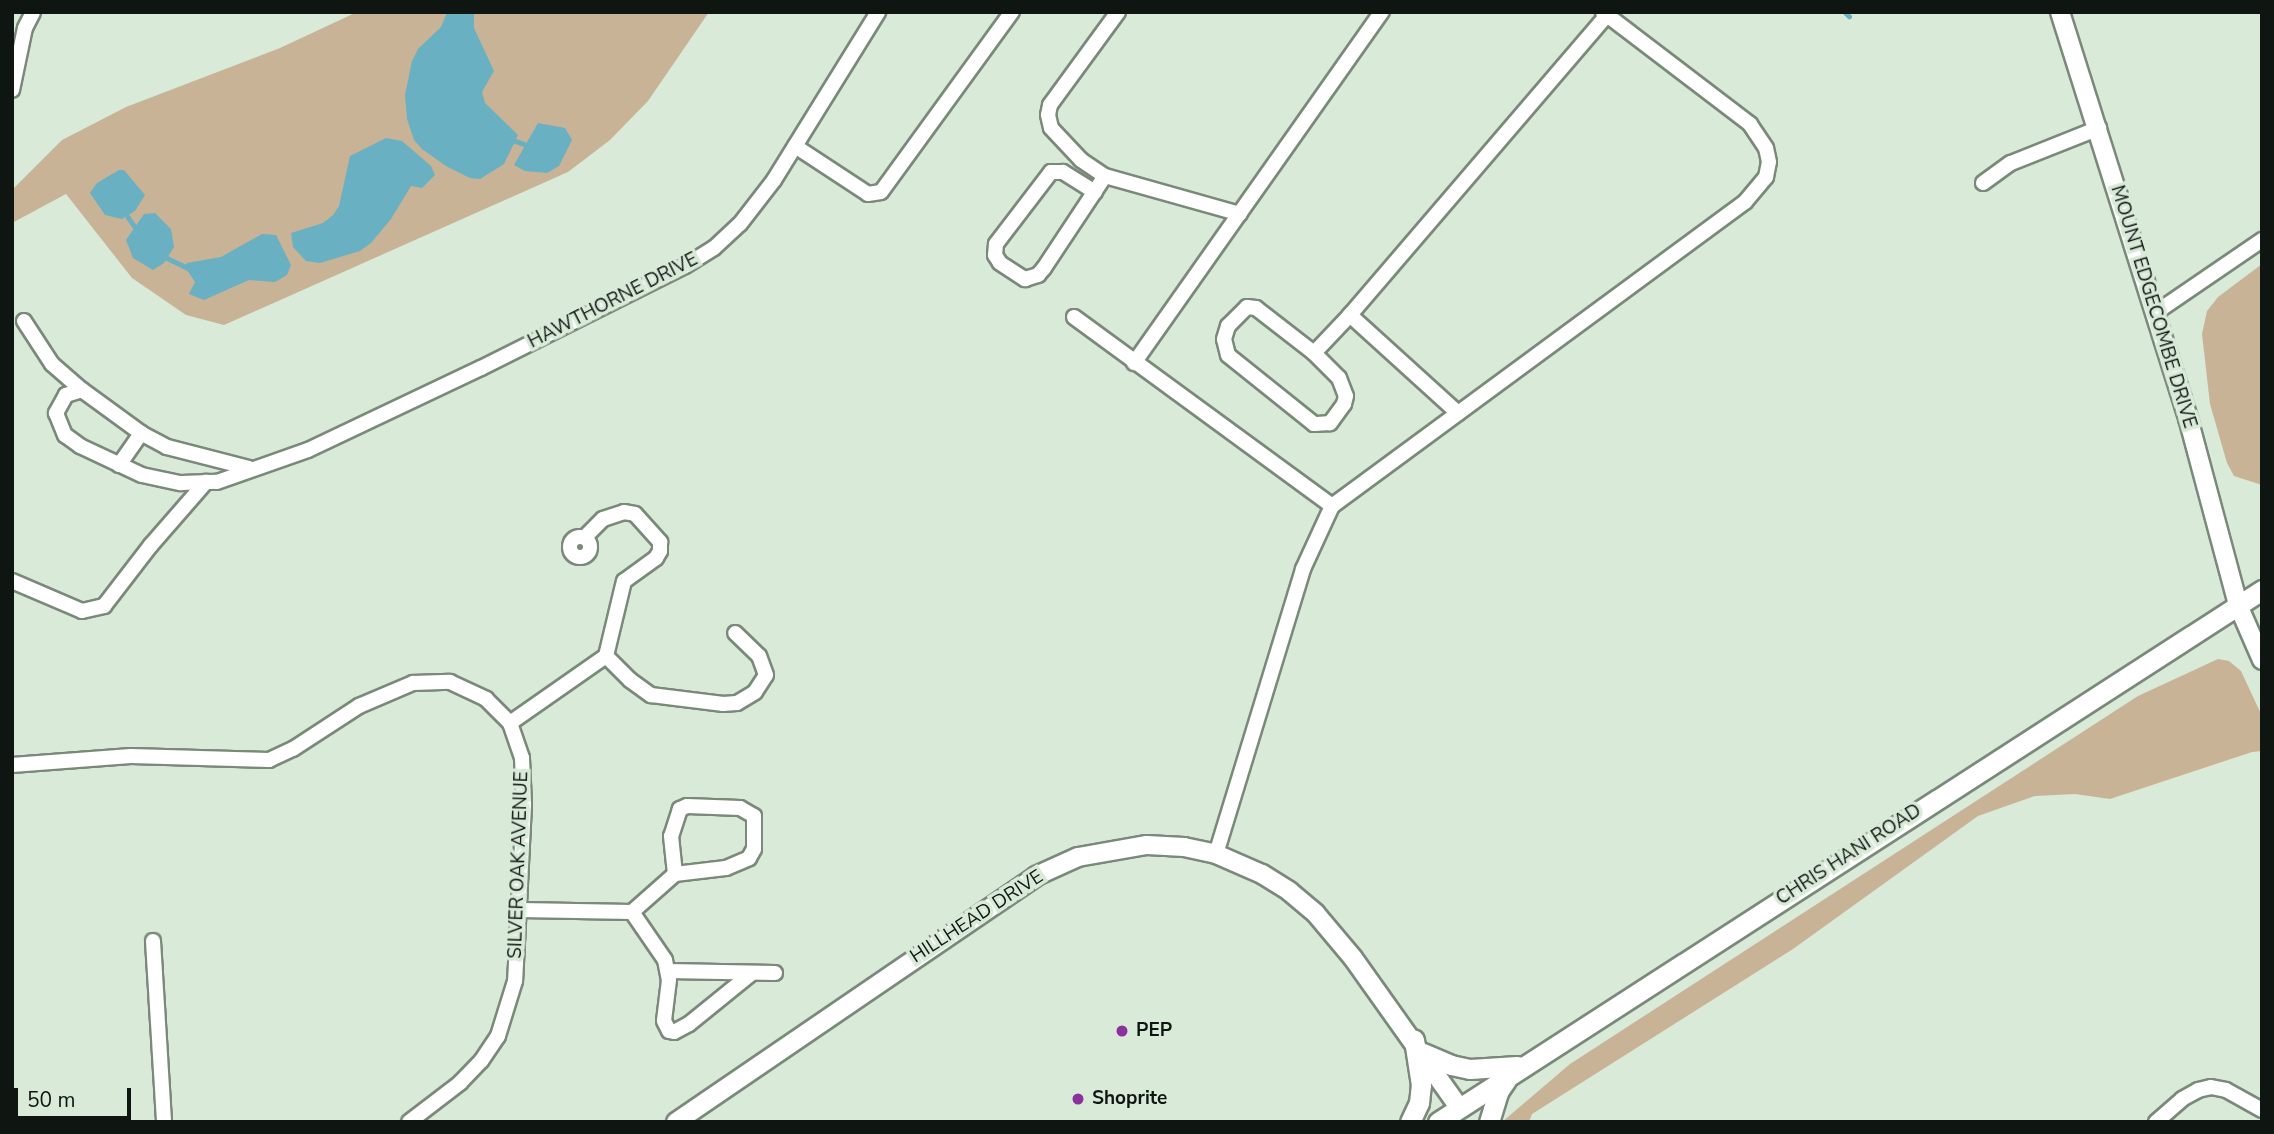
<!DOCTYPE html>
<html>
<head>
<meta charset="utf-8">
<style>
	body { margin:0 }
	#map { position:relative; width:2274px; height:1134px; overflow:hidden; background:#d9ead9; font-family:"Nunito Sans",sans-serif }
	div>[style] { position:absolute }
	.green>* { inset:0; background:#c9b396 }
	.water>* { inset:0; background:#68b0c2 }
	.stream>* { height:4.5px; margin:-2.25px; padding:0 2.25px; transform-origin:2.25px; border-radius:2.25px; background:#68b0c2 }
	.roads { filter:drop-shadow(2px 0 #7a897a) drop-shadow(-2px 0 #7a897a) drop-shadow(0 2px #7a897a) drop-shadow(0 -2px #7a897a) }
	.minor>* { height:14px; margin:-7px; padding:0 7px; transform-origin:7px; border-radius:7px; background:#fff }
	.minor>.ring { margin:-7px; padding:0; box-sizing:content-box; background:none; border:14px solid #fff; border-radius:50% }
	.tertiary>* { height:18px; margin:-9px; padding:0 9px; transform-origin:9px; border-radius:9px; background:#fff }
	.secondary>* { height:19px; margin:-9.5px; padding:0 9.5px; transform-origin:9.5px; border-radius:9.5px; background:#fff }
	.dots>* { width:19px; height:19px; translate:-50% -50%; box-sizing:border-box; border:4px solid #d9ead9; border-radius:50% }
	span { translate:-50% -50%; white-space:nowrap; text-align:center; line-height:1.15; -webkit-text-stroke:7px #d9ead9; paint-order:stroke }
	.street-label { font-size:19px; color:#0f1510 }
	.poi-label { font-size:19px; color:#0f1510; font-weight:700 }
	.left { translate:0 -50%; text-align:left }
	.frame { position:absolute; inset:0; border:14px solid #0f1510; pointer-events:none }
	.scale { position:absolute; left:14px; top:1088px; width:117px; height:32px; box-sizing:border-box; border:4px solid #0f1510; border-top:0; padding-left:9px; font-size:21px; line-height:24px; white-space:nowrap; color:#0f1510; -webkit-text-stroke:5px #d9ead9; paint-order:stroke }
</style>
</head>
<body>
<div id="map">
	<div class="green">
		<div style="clip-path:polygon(357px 12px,709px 12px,648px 101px,610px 140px,568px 172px,224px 325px,186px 315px,132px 278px,66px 194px,12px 223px,12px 190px,62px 140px,126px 107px,280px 48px)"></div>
		<div style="clip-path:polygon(2262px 264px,2262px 485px,2234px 476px,2227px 463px,2210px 404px,2202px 334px,2207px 311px,2218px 297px)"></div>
		<div style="clip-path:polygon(2218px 659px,2229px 661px,2241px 671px,2262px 716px,2262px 751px,2252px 752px,2110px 799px,2075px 794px,2035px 796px,1978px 816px,1793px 949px,1532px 1114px,1529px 1122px,1502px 1122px,1570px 1064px,1993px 790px,2138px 696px)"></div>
	</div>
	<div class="water">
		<div style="clip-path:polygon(447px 12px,474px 14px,474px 28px,494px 71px,482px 92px,485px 103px,518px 135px,504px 164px,480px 179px,470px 178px,446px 166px,422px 149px,414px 140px,407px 119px,405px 95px,412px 61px,418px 49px,441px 27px)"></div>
		<div style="clip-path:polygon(538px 123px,565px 128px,572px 140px,559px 166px,547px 173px,525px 171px,514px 165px)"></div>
		<div style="clip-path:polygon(386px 138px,402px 141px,431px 166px,435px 175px,422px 188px,411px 186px,391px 219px,371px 243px,360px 251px,320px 263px,306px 261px,293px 247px,291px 233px,323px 223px,333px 215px,339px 206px,350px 156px)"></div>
		<div style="clip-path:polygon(119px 170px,124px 170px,145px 195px,135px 211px,122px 219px,105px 215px,90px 193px,97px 183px)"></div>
		<div style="clip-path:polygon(155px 213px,171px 229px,174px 247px,164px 263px,153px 270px,133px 258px,126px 240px,144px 214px)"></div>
		<div style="clip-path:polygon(262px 234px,276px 235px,291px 265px,287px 275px,275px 282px,249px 280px,204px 300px,189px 294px,195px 282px,185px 267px,187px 263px,221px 257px)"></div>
	</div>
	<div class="stream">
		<div style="left:1845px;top:12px;width:6px;rotate:45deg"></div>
		<div style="left:515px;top:141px;width:9px;rotate:18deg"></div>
		<div style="left:128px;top:217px;width:16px;rotate:55deg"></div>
		<div style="left:163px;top:256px;width:30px;rotate:26deg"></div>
	</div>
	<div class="roads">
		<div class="minor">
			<div style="left:1118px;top:12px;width:115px;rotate:126.2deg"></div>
			<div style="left:1050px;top:105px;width:10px;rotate:101deg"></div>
			<div style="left:1048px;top:115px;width:13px;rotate:77deg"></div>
			<div style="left:1051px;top:128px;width:44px;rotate:46.8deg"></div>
			<div style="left:1081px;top:160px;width:29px;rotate:34deg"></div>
			<div style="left:1105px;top:176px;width:140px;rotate:15.7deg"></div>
			<div style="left:12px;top:90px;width:63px;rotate:-78.2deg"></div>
			<div style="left:25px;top:28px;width:18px;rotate:-63deg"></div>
			<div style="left:795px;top:146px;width:87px;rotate:33.3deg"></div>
			<div style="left:868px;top:194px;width:13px;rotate:-9deg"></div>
			<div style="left:881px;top:192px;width:223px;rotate:-54deg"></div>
			<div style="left:1983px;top:183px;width:34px;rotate:-36deg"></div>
			<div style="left:2011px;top:163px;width:95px;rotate:-21.7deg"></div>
			<div style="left:1095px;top:192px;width:38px;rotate:-148deg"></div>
			<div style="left:1063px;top:172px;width:12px;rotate:180deg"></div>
			<div style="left:1051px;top:172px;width:91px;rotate:127.4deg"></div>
			<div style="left:996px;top:244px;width:11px;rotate:95deg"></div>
			<div style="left:995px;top:255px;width:9px;rotate:58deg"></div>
			<div style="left:1000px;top:263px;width:30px;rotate:33deg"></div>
			<div style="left:1025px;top:279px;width:14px;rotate:-17deg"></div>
			<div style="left:1038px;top:275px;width:9px;rotate:-49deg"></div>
			<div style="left:1044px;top:268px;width:110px;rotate:-56.5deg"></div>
			<div style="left:1247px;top:307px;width:9px;rotate:6deg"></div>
			<div style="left:1256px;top:308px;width:73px;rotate:37.8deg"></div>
			<div style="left:1314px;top:353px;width:35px;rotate:45deg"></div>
			<div style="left:1339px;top:378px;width:19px;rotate:69deg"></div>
			<div style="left:1346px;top:396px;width:8px;rotate:104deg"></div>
			<div style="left:1344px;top:404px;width:24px;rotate:126deg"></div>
			<div style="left:1330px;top:423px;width:16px;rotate:176deg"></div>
			<div style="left:1314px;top:424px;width:110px;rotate:-141.3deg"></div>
			<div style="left:1228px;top:355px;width:16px;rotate:-104deg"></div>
			<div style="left:1224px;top:339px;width:14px;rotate:-73deg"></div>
			<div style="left:1228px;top:326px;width:27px;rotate:-45deg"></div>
			<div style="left:2155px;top:313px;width:130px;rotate:-34.3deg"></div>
			<div style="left:1074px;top:317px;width:320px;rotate:36.2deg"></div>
			<div style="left:1332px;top:506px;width:513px;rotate:-36.36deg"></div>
			<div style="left:1745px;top:202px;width:33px;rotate:-50deg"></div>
			<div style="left:1766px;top:177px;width:15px;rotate:-79deg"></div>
			<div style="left:1769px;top:162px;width:14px;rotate:-102deg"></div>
			<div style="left:1766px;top:148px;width:29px;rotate:-124deg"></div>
			<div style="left:1750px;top:124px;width:185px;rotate:-142.7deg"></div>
			<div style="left:24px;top:321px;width:51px;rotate:56.9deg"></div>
			<div style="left:52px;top:364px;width:40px;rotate:41deg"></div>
			<div style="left:1314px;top:353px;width:52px;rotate:-46.5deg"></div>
			<div style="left:1134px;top:363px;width:430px;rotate:-54.8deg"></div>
			<div style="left:1458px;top:413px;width:146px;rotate:-137.8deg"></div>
			<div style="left:1350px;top:315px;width:394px;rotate:-49.4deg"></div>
			<div style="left:119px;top:465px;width:39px;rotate:-55deg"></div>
			<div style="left:249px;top:468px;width:85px;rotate:-165.6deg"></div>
			<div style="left:167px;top:447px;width:30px;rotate:-152deg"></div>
			<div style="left:141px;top:433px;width:73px;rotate:-143.9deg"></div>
			<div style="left:82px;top:390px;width:17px;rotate:163deg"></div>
			<div style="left:66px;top:395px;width:21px;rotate:119deg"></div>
			<div style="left:56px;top:413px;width:24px;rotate:68deg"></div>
			<div style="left:65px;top:435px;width:19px;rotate:36deg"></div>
			<div style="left:80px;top:446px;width:68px;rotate:25.1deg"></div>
			<div style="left:142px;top:475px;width:40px;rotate:12deg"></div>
			<div style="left:181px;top:483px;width:36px;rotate:-2deg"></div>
			<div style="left:217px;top:482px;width:96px;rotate:-19.4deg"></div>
			<div style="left:308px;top:450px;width:191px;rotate:-25.4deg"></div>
			<div style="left:481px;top:368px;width:228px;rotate:-26.6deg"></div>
			<div style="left:685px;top:266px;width:34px;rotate:-32deg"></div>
			<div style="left:714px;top:248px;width:35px;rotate:-43deg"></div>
			<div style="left:740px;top:224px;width:56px;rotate:-52.3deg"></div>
			<div style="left:774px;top:180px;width:198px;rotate:-58.2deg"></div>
			<div class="ring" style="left:570px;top:537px;width:6px;height:6px"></div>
			<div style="left:585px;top:537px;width:25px;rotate:-45deg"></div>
			<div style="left:603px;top:519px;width:22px;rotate:-18deg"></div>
			<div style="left:624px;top:512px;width:11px;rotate:10deg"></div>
			<div style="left:635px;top:514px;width:38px;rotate:48deg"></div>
			<div style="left:660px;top:542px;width:9px;rotate:90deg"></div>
			<div style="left:660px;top:551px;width:8px;rotate:120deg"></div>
			<div style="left:656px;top:558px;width:39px;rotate:144deg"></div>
			<div style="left:624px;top:581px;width:77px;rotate:103.5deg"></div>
			<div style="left:12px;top:581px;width:76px;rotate:23.2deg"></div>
			<div style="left:82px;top:611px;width:23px;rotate:-13deg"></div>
			<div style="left:104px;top:606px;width:77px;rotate:-52.4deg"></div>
			<div style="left:151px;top:545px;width:84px;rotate:-48.9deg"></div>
			<div style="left:606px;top:656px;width:34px;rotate:45deg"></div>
			<div style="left:630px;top:680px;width:26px;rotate:36deg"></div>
			<div style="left:651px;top:695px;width:73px;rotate:7.1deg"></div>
			<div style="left:723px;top:704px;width:14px;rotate:-4deg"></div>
			<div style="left:737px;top:703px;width:21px;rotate:-31deg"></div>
			<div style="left:755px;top:692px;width:20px;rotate:-57deg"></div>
			<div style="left:766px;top:675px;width:20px;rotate:-110deg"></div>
			<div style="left:759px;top:656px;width:33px;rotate:-136deg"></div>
			<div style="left:510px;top:723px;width:117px;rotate:-34.9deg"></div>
			<div style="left:12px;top:765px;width:119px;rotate:-4.3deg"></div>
			<div style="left:131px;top:756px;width:138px;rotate:1.7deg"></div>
			<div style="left:269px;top:760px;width:26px;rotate:-25deg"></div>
			<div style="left:293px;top:749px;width:79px;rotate:-33.1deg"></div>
			<div style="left:359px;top:706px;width:59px;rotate:-23.1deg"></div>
			<div style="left:413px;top:683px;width:37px;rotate:-2deg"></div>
			<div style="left:450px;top:682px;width:40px;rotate:25deg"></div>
			<div style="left:486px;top:699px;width:34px;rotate:45deg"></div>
			<div style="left:510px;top:723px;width:37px;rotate:71deg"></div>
			<div style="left:522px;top:758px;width:47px;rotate:87.6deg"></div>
			<div style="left:524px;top:805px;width:176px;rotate:92.9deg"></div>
			<div style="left:515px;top:981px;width:58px;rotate:107.2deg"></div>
			<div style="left:498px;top:1036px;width:30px;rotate:124deg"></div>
			<div style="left:481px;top:1061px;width:30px;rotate:134deg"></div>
			<div style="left:460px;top:1083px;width:64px;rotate:142.6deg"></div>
			<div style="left:1216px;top:854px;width:298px;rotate:-73deg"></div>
			<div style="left:1303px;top:569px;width:69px;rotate:-65.3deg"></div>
			<div style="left:520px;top:910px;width:112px;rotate:1deg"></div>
			<div style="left:632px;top:912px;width:57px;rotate:-41.5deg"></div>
			<div style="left:675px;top:874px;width:51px;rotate:-6.7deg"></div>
			<div style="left:726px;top:868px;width:25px;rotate:-23deg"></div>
			<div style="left:749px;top:858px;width:10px;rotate:-61deg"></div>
			<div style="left:754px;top:849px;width:33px;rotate:-90deg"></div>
			<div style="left:754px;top:816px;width:16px;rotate:-150deg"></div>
			<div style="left:740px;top:808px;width:53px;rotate:-177.8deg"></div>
			<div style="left:687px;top:806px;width:8px;rotate:157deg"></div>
			<div style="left:680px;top:809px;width:28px;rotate:108deg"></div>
			<div style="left:671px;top:836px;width:38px;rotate:84deg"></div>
			<div style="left:632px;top:912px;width:58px;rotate:55.5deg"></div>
			<div style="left:665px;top:960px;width:20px;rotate:79deg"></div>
			<div style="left:669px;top:980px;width:41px;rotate:97deg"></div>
			<div style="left:664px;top:1021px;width:11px;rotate:63deg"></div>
			<div style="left:669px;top:1031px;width:5px;rotate:11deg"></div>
			<div style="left:674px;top:1032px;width:17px;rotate:-28deg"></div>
			<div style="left:689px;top:1024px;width:81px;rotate:-39deg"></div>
			<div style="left:153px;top:941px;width:181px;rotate:86.5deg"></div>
			<div style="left:668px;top:971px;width:107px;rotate:1.1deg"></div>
			<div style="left:2156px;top:1122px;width:35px;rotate:-41deg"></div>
			<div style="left:2182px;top:1099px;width:18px;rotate:-29deg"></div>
			<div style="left:2198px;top:1090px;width:13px;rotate:-13deg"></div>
			<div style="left:2211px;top:1087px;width:15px;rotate:11deg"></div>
			<div style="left:2226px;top:1090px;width:41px;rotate:29.1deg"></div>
		</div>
		<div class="tertiary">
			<div style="left:2060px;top:12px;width:426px;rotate:72.5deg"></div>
			<div style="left:2188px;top:418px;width:194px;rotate:75deg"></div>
			<div style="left:2238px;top:605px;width:60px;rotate:66.4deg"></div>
			<div style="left:676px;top:1122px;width:436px;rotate:-34.3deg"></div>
			<div style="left:1036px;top:876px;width:46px;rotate:-24.3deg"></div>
			<div style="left:1078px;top:857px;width:70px;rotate:-9.9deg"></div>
			<div style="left:1147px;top:845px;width:37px;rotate:3deg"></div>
			<div style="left:1184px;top:847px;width:33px;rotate:12deg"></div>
			<div style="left:1216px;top:854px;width:50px;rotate:23.5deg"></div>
			<div style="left:1262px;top:874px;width:32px;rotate:32deg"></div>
			<div style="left:1289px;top:891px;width:35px;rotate:40deg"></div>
			<div style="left:1316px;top:914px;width:57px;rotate:49.9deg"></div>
			<div style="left:1353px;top:958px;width:183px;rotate:54.6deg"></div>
		</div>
		<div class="secondary">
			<div style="left:1423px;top:1053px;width:30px;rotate:23deg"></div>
			<div style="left:1451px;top:1065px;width:19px;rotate:12deg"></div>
			<div style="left:1470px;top:1069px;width:47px;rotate:-3.7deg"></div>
			<div style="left:1410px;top:1122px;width:21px;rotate:-65deg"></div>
			<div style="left:1419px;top:1103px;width:18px;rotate:-84deg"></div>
			<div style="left:1421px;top:1085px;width:46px;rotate:-98.8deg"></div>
			<div style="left:1438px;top:1122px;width:981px;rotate:-32.85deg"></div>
			<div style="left:1489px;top:1122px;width:31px;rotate:-73deg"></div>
			<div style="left:1498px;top:1092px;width:14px;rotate:-56deg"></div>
		</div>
	</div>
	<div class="dots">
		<div style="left:1122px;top:1031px;background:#8a319e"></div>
		<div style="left:1078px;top:1099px;background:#8a319e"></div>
	</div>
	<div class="street-label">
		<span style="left:613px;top:301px;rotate:-27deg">HAWTHORNE DRIVE</span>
		<span style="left:2153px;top:307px;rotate:73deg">MOUNT EDGECOMBE DRIVE</span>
		<span style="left:1849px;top:855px;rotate:-33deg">CHRIS HANI ROAD</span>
		<span style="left:519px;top:865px;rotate:-88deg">SILVER OAK AVENUE</span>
		<span style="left:977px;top:917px;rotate:-33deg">HILLHEAD DRIVE</span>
	</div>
	<div class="poi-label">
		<span class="left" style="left:1136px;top:1031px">PEP</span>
		<span class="left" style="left:1092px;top:1099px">Shoprite</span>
	</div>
	<div class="frame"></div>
	<div class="scale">50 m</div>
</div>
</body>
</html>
